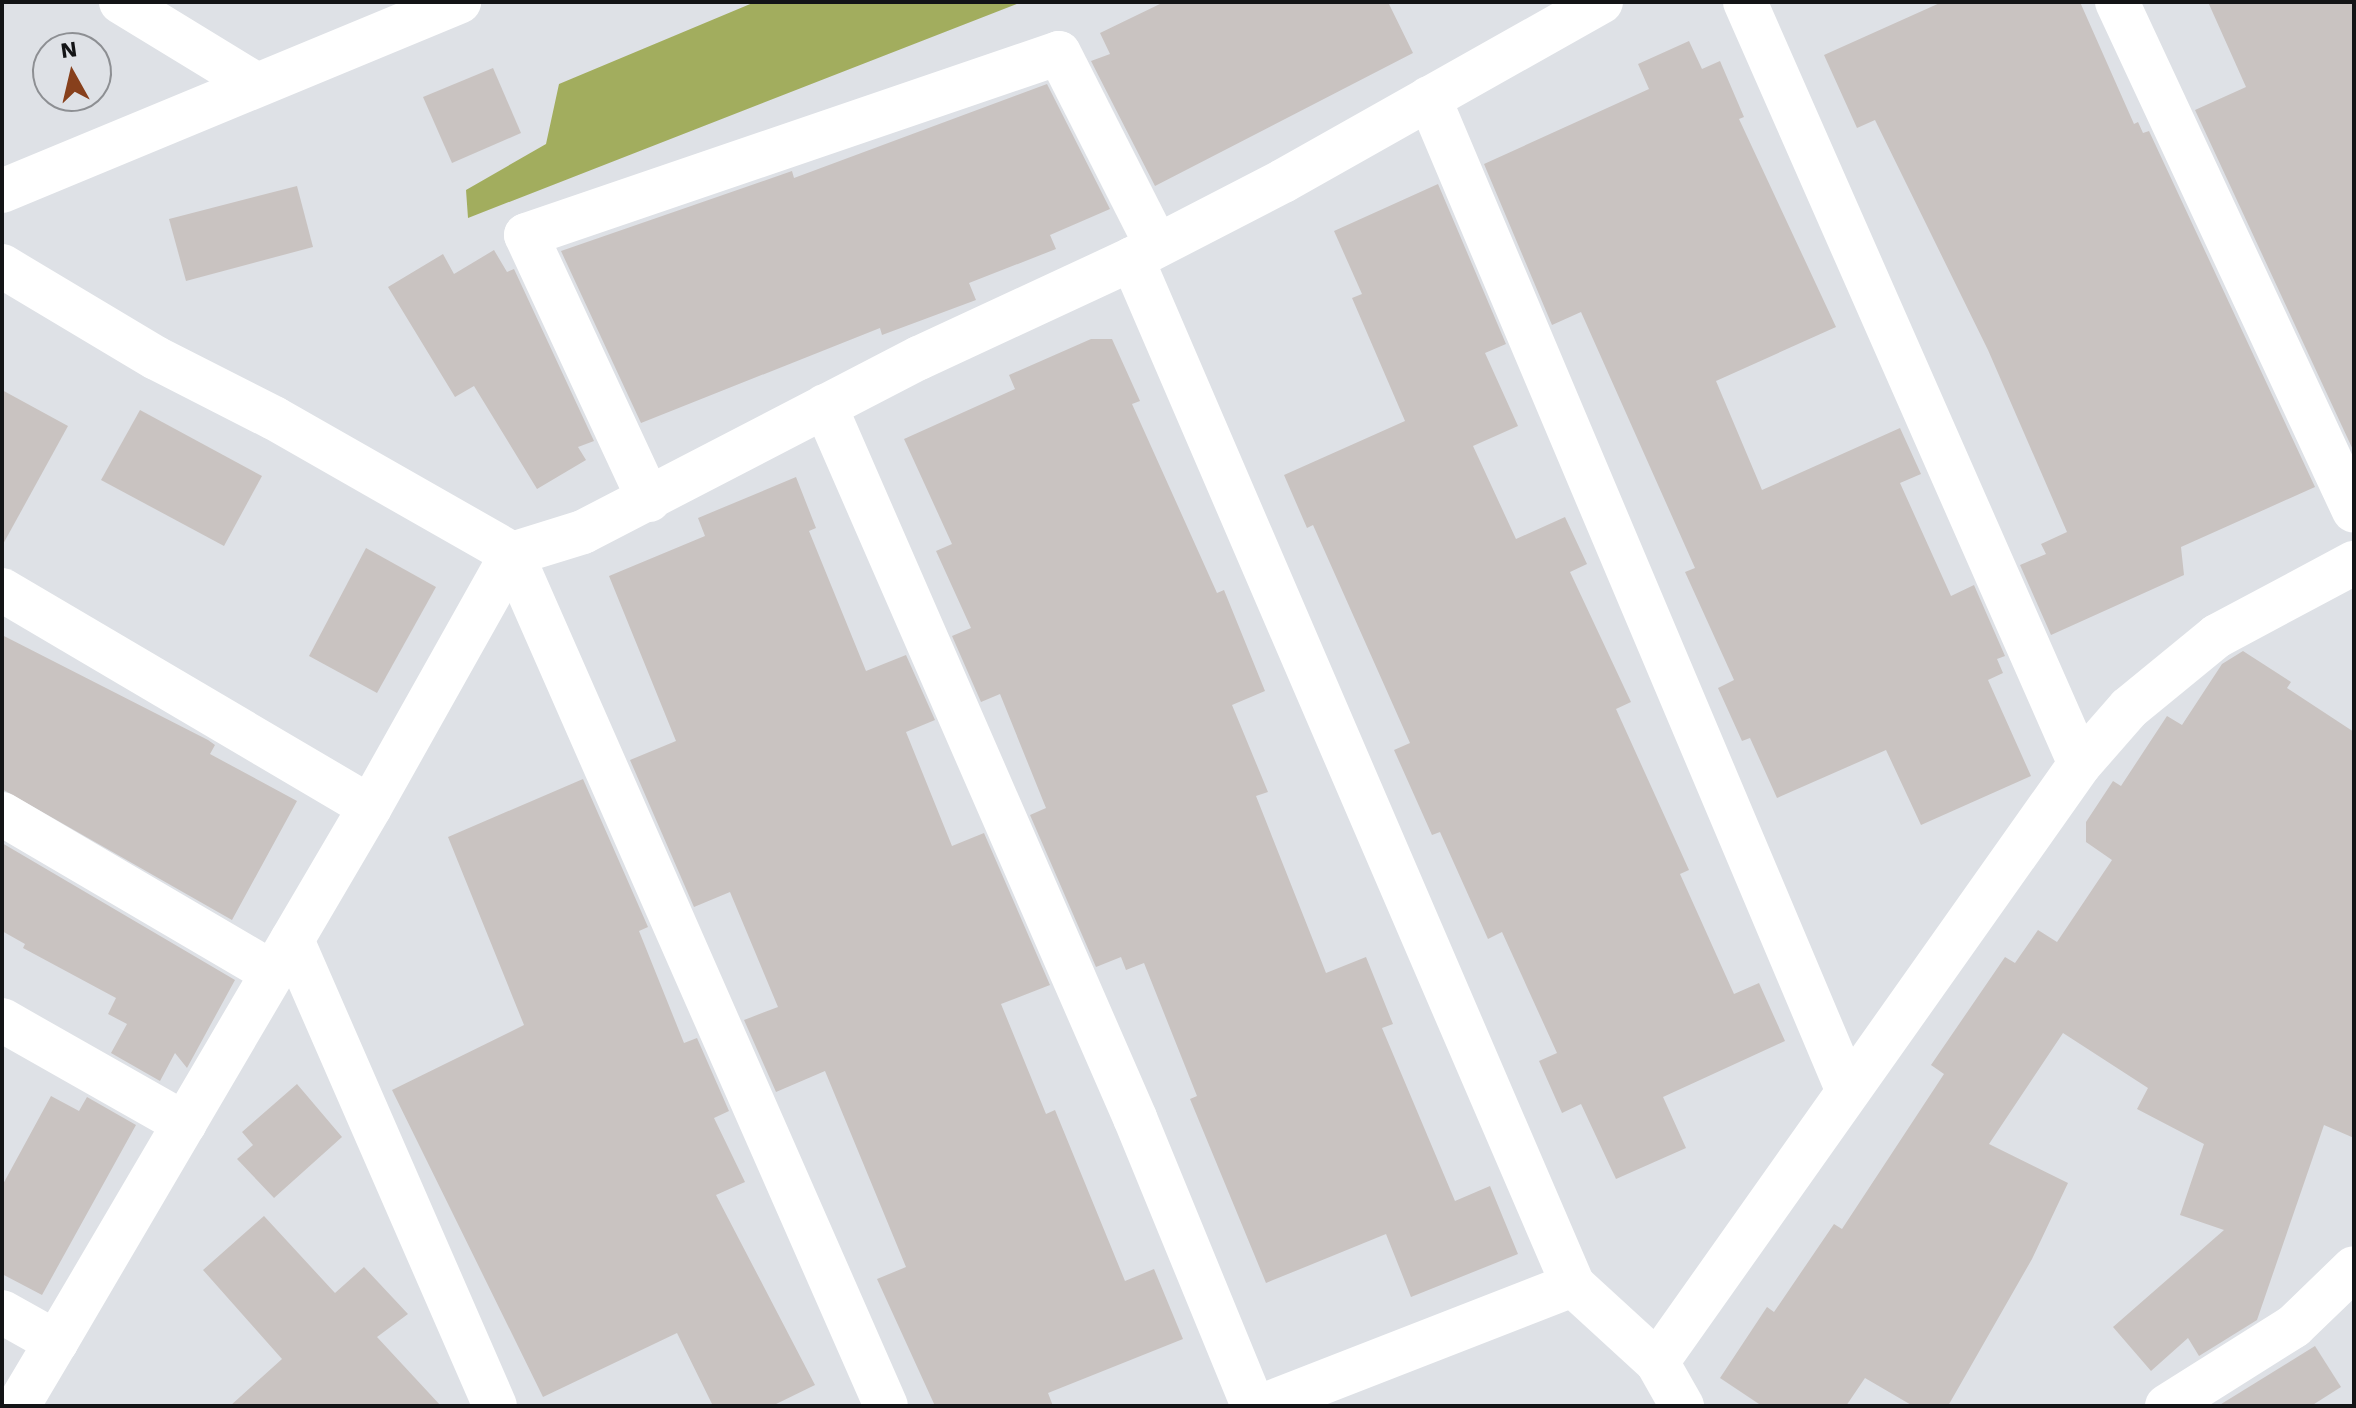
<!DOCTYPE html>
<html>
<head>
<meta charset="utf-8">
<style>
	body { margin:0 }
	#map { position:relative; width:2356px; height:1408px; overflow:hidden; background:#dee1e6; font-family:"Work Sans",sans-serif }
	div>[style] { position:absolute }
	.forest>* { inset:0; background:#a2ad5e }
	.building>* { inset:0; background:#c9c3c1 }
	.minor>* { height:44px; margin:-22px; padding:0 22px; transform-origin:22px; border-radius:22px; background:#fff }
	span { translate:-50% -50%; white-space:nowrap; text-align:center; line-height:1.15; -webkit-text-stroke:7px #dee1e6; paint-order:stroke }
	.frame { position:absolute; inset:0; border:4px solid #131416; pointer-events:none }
	.north { position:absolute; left:32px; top:32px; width:80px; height:80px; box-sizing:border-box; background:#dee1e6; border:2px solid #8d8f93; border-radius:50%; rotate:352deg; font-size:22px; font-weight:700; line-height:32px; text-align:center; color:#131416 }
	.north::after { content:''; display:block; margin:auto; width:28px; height:36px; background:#87401c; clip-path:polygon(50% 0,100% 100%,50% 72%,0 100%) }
</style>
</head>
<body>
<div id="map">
	<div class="forest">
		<div style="clip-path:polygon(755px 2px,1022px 2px,468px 218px,466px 190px,546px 144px,559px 84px)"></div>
	</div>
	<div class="building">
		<div style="clip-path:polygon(1164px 2px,1388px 2px,1413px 53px,1155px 186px,1091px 61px,1110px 54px,1100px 33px)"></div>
		<div style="clip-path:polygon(1942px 2px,2080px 2px,2134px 124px,2138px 122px,2143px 133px,2149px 131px,2315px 487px,2181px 547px,2184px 575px,2051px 635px,2020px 565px,2046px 554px,2041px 544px,2067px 532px,1988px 350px,1875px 120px,1857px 128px,1824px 55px)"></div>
		<div style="clip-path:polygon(2208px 2px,2354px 2px,2354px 452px,2195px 110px,2246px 87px)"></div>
		<div style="clip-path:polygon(1689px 41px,1702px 69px,1720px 61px,1744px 117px,1739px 119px,1836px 327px,1716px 381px,1762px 490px,1900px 428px,1921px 474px,1900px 483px,1951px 596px,1974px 585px,2005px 656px,1997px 659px,2003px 673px,1988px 680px,2031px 776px,1921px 825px,1886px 750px,1777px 798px,1750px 738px,1742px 741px,1718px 688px,1734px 680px,1685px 572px,1695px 568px,1581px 312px,1552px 325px,1484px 164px,1649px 89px,1638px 64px)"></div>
		<div style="clip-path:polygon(493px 68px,521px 133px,452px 163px,423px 97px)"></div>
		<div style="clip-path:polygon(1047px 84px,1110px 209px,1050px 235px,1056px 249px,969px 283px,976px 300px,882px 335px,880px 328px,641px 423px,561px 251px,792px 171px,794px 178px)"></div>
		<div style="clip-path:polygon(1438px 184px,1506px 344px,1485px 353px,1518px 426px,1473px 446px,1516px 539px,1565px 517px,1587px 564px,1570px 572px,1631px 702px,1616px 709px,1689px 870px,1680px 874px,1734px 994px,1759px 983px,1785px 1041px,1663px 1097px,1686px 1148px,1616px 1179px,1581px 1104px,1562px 1113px,1539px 1061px,1557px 1053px,1502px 932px,1488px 939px,1440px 832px,1432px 835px,1394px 750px,1410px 743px,1313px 525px,1307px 528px,1284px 475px,1405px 421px,1352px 298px,1362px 294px,1334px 231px)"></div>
		<div style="clip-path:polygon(297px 186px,313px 247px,186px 281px,169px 219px)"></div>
		<div style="clip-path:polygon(494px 250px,507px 272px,514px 269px,594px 441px,578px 447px,586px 460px,537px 489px,474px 386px,455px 397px,388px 287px,443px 254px,454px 274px)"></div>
		<div style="clip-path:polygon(1091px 339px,1112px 339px,1140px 401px,1132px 404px,1217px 593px,1224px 590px,1265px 691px,1232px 705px,1268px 792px,1256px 796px,1326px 973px,1366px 957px,1393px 1024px,1382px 1028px,1455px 1201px,1490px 1186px,1518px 1254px,1411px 1297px,1386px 1234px,1266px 1283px,1190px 1099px,1197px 1096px,1144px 963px,1126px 970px,1121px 957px,1096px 967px,1030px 815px,1046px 808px,1000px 694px,981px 702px,952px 636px,971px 628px,936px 551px,952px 544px,904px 439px,1015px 389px,1009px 375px)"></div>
		<div style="clip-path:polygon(2px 390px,68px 426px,2px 546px)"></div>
		<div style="clip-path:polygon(140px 410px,262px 476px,224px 546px,101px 480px)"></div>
		<div style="clip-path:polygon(796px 477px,816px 528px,809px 531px,866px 671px,906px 655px,935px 720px,906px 732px,952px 846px,984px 833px,1050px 985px,1001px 1004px,1046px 1114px,1055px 1110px,1125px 1281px,1154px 1269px,1183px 1339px,1048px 1393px,1053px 1406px,935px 1406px,877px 1279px,906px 1267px,825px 1071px,776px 1092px,744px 1020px,778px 1007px,730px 892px,694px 907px,630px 760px,676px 741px,609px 576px,705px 536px,698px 518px)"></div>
		<div style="clip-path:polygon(366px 548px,436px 587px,377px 693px,309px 656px)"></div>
		<div style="clip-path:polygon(2px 635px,208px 740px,215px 745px,210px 754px,297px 801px,232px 920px,2px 789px)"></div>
		<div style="clip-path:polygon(2243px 651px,2291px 682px,2287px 688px,2354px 732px,2354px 1138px,2324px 1125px,2257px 1320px,2199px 1356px,2188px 1338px,2151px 1371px,2113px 1327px,2224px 1230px,2180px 1215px,2204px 1144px,2137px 1109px,2148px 1088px,2063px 1033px,1989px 1144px,2068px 1183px,2032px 1259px,1948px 1406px,1913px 1406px,1865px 1378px,1846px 1406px,1762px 1406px,1720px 1378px,1767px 1307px,1774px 1312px,1834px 1224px,1842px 1229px,1944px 1074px,1931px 1065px,2005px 957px,2015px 963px,2038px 930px,2057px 942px,2112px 860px,2086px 842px,2086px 822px,2113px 781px,2121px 786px,2167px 716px,2182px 725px,2222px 664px)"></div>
		<div style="clip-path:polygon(583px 779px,648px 927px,639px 931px,684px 1043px,697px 1038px,729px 1111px,714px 1118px,745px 1182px,716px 1195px,815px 1385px,772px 1406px,713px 1406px,677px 1333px,543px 1397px,392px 1090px,524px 1025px,448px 837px)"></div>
		<div style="clip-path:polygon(2px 843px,235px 980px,187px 1068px,175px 1053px,160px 1081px,111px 1053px,127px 1024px,108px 1014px,116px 998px,23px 948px,25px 944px,2px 931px)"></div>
		<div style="clip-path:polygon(297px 1084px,342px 1137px,274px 1198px,237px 1159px,253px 1145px,242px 1132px)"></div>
		<div style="clip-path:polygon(51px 1096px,79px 1111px,87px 1097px,136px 1125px,42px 1295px,2px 1274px,2px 1186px)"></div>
		<div style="clip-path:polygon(264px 1216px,335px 1293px,364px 1267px,408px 1314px,377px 1337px,441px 1406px,230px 1406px,282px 1359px,203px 1270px)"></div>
		<div style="clip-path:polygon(2315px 1346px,2341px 1387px,2311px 1406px,2218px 1406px)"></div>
	</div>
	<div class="minor">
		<div style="left:121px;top:2px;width:159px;rotate:31.4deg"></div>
		<div style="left:1745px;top:2px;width:832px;rotate:66.27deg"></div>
		<div style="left:2117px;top:2px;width:561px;rotate:65.03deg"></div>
		<div style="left:1429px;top:98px;width:1076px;rotate:67.13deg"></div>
		<div style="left:2px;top:191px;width:495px;rotate:-22.5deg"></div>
		<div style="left:1132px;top:259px;width:1117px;rotate:66.74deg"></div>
		<div style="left:1573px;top:1285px;width:114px;rotate:42.5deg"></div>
		<div style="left:1657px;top:1362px;width:51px;rotate:60.4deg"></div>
		<div style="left:2px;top:266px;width:179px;rotate:30.9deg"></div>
		<div style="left:156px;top:358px;width:132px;rotate:27deg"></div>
		<div style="left:274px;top:418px;width:274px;rotate:29.7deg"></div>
		<div style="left:512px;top:554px;width:930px;rotate:66.3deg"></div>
		<div style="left:825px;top:406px;width:777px;rotate:66.47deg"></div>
		<div style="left:1135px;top:1118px;width:311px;rotate:67.7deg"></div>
		<div style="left:649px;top:500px;width:292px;rotate:-114.9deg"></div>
		<div style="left:526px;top:235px;width:563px;rotate:-18.85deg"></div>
		<div style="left:1059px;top:53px;width:216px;rotate:63.1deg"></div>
		<div style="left:2px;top:590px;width:427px;rotate:30.5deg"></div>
		<div style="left:2px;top:814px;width:314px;rotate:30.4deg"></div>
		<div style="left:292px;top:940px;width:508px;rotate:66.46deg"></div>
		<div style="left:2px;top:1020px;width:210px;rotate:29.6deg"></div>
		<div style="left:2px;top:1312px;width:62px;rotate:29.1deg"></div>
		<div style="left:56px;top:1342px;width:620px;rotate:-59.59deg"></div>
		<div style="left:370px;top:807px;width:290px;rotate:-60.7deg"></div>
		<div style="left:512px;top:554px;width:74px;rotate:-17.2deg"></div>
		<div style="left:583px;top:532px;width:378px;rotate:-27.4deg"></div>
		<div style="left:919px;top:358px;width:235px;rotate:-24.9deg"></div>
		<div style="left:1132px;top:259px;width:170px;rotate:-27.3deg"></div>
		<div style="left:1283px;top:181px;width:365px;rotate:-29.4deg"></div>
		<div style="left:1657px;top:1362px;width:732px;rotate:-54.73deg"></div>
		<div style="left:2080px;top:764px;width:74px;rotate:-48.8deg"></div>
		<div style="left:2129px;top:708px;width:114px;rotate:-39.3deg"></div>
		<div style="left:2217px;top:636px;width:155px;rotate:-28.1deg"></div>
		<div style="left:18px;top:1406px;width:74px;rotate:-59.3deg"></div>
		<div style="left:1262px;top:1406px;width:334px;rotate:-21.3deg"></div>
		<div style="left:2167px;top:1406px;width:150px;rotate:-32.2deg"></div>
		<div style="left:2294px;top:1326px;width:83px;rotate:-44deg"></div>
	</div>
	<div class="frame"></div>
	<div class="north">N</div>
</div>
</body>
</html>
